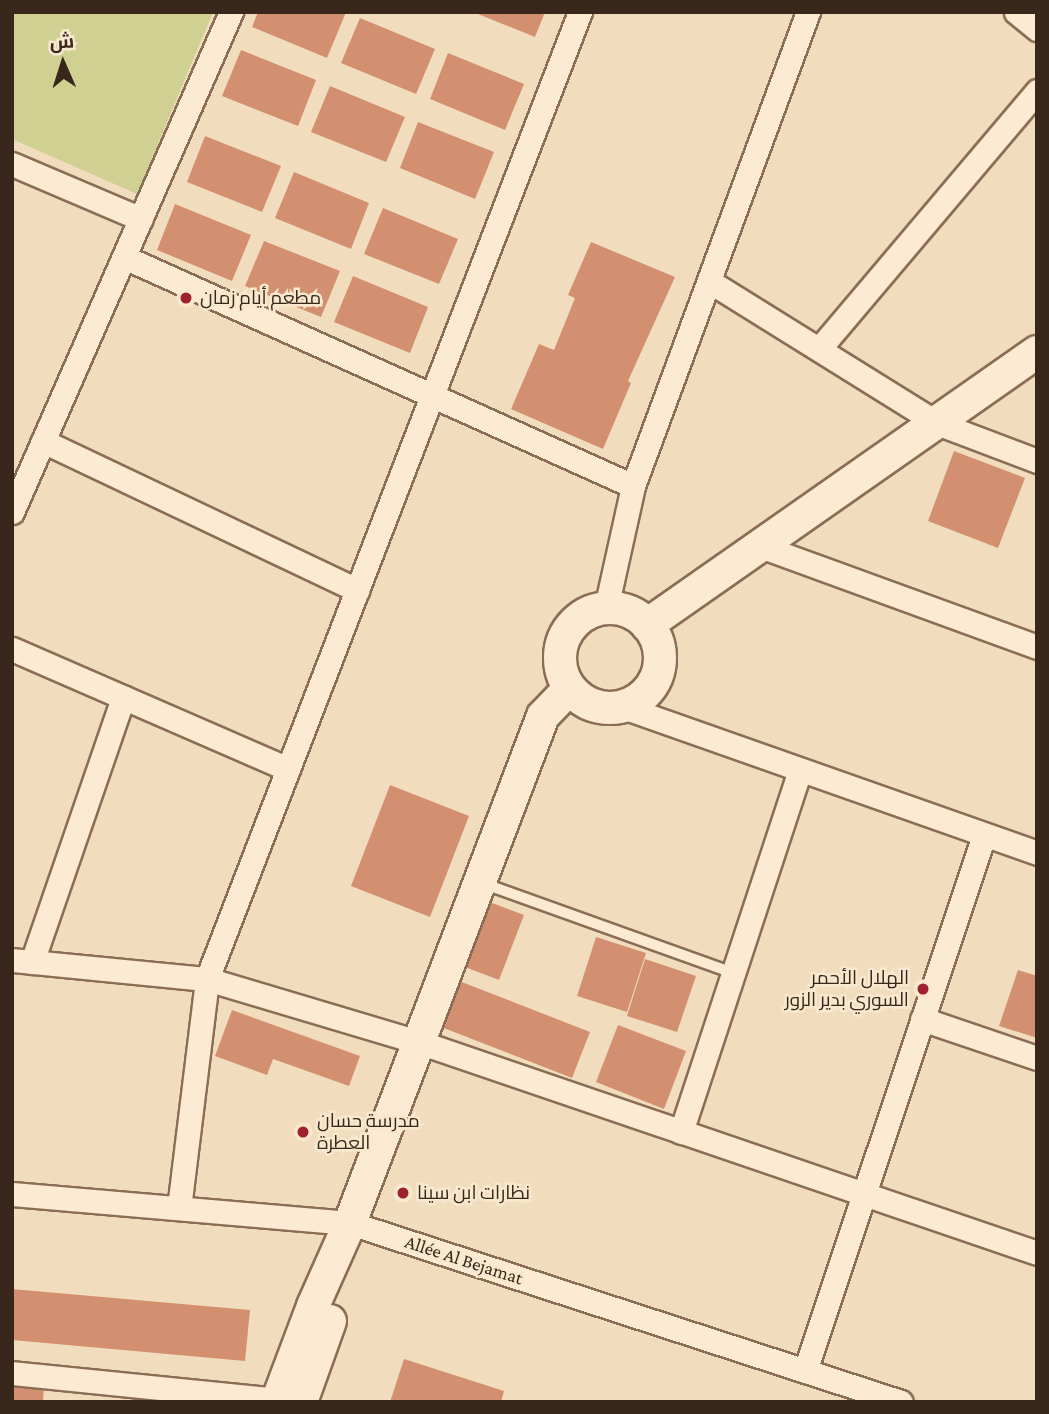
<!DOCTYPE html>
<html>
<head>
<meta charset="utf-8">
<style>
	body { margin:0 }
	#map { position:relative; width:1049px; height:1414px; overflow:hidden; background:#f1ddbe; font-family:"Crimson Pro",Cairo,serif }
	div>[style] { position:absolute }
	.green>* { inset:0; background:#cfd091 }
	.building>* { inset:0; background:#d39071 }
	.roads { filter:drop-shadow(2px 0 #8b6d55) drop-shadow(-2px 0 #8b6d55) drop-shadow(0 2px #8b6d55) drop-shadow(0 -2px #8b6d55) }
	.lane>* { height:10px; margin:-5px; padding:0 5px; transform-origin:5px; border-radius:5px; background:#fcebd2 }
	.street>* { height:23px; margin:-11.5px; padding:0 11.5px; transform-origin:11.5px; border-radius:11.5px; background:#fcebd2 }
	.secondary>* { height:32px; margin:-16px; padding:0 16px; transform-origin:16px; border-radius:16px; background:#fcebd2 }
	.secondary>.ring { margin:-16px; padding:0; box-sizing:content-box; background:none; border:32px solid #fcebd2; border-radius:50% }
	.dots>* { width:19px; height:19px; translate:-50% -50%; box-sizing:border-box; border:4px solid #f8e8ce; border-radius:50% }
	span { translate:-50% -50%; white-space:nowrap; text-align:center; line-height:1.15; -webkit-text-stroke:5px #f8e8ce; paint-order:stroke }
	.poi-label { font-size:19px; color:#39271b }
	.left { translate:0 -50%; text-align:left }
	.right { translate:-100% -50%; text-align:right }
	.street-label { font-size:19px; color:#39271b }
	.frame { position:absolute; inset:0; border:14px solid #39271b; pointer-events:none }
	.north { position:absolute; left:28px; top:28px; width:70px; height:70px; -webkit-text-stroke:5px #f8e8ce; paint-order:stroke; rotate:357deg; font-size:19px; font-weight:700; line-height:28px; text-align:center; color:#39271b }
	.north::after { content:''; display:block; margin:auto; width:24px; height:32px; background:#39271b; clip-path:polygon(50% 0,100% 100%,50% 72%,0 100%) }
</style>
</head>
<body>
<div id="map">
	<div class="green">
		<div style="clip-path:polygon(12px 12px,213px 12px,137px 194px,12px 139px)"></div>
	</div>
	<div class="building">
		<div style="clip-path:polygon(258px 12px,346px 12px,327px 58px,252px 27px)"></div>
		<div style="clip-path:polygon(473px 12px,545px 12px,535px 37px)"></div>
		<div style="clip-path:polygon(360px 18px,435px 49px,416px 94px,341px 63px)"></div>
		<div style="clip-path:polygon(241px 50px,316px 80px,298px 126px,222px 96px)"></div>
		<div style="clip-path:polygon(448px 53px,524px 84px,505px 130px,430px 99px)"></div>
		<div style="clip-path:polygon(330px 86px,405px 117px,386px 162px,311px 132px)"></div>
		<div style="clip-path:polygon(418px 122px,494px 152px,475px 199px,400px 168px)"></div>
		<div style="clip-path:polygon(205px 136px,281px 166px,262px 212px,187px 182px)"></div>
		<div style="clip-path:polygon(294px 172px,369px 203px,351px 249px,275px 218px)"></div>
		<div style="clip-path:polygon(175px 204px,251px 235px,232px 281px,157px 250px)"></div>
		<div style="clip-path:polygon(383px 208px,458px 239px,439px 284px,364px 254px)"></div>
		<div style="clip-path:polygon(264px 241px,340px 271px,321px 317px,245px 286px)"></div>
		<div style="clip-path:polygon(591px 242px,675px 277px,628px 381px,631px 383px,603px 449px,511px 409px,539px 344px,554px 350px,575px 298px,568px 295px)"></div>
		<div style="clip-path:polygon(353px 276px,428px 307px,410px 353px,334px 322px)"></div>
		<div style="clip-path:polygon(954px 451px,1025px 478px,998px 548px,928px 521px)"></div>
		<div style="clip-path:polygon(390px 785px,469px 816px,430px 917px,351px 886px)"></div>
		<div style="clip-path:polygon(482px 899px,524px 915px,499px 980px,457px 964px)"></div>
		<div style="clip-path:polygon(596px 937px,646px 953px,627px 1012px,577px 996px)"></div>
		<div style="clip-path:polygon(645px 959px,696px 976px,677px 1032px,627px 1016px)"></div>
		<div style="clip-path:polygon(1018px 970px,1037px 976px,1037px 1038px,999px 1026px)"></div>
		<div style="clip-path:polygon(454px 979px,590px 1032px,572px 1078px,436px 1025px)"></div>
		<div style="clip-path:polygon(232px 1010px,360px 1056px,349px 1086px,273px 1059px,267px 1075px,215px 1056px)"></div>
		<div style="clip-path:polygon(618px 1025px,686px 1051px,664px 1109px,596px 1082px)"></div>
		<div style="clip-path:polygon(12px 1289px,250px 1310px,245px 1361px,12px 1340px)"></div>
		<div style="clip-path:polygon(404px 1359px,504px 1391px,501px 1402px,390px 1402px)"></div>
		<div style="clip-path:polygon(12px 1383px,44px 1385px,43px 1402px,12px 1402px)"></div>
	</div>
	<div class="roads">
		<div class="lane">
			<div style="left:482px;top:883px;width:267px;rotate:19.7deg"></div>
		</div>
		<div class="street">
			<div style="left:1016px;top:12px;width:27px;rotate:39deg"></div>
			<div style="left:12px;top:164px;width:140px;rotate:23.1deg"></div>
			<div style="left:124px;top:257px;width:558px;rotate:24.22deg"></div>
			<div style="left:709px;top:281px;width:269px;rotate:31.9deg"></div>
			<div style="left:937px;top:423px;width:107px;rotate:20.8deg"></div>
			<div style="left:819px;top:349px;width:338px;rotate:-49.8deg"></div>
			<div style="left:43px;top:441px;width:348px;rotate:25.4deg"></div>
			<div style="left:12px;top:512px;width:546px;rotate:-66.35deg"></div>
			<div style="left:760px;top:546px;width:295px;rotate:20deg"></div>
			<div style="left:606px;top:608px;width:125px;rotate:-77.5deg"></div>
			<div style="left:633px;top:486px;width:505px;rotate:-69.74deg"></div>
			<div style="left:12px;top:649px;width:301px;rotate:23.5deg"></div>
			<div style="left:623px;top:707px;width:439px;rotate:19.4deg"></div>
			<div style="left:12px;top:960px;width:196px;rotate:5.6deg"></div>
			<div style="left:207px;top:979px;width:221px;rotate:16.6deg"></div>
			<div style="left:419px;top:1042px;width:653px;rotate:18.85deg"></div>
			<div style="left:32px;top:962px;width:280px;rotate:-71deg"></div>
			<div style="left:922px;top:1019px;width:121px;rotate:18.7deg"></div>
			<div style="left:681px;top:1132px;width:381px;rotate:-71.8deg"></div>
			<div style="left:12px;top:1194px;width:339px;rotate:4.9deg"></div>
			<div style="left:350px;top:1223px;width:579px;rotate:18deg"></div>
			<div style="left:179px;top:1208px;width:231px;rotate:-83deg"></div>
			<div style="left:207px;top:979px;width:1036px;rotate:-68.91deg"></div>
			<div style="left:805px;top:1371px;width:565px;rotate:-71.53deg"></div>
			<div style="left:12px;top:1373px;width:266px;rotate:5.8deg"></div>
		</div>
		<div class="secondary">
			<div class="ring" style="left:560px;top:608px;width:68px;height:68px"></div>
			<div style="left:647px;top:625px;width:476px;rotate:-35deg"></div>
			<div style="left:277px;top:1402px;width:103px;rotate:-69.4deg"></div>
			<div style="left:313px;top:1306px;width:91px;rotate:-66deg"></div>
			<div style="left:350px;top:1223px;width:542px;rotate:-69.16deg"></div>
			<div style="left:543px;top:716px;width:37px;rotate:-46deg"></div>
			<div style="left:301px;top:1402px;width:86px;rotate:-70.3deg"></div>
		</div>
	</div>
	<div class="dots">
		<div style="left:186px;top:298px;background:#9f202e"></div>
		<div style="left:923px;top:989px;background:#9f202e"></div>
		<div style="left:303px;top:1132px;background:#9f202e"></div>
		<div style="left:403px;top:1193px;background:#9f202e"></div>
	</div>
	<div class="poi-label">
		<span class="left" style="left:200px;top:298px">مطعم أيام زمان</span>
		<span class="right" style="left:909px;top:989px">الهلال الأحمر<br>السوري بدير الزور</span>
		<span class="left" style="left:317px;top:1132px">مدرسة حسان<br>العطرة</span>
		<span class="left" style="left:417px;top:1193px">نظارات ابن سينا</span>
	</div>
	<div class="street-label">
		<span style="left:464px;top:1260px;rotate:18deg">Allée Al Bejamat</span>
	</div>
	<div class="frame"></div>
	<div class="north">ش</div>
</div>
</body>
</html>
